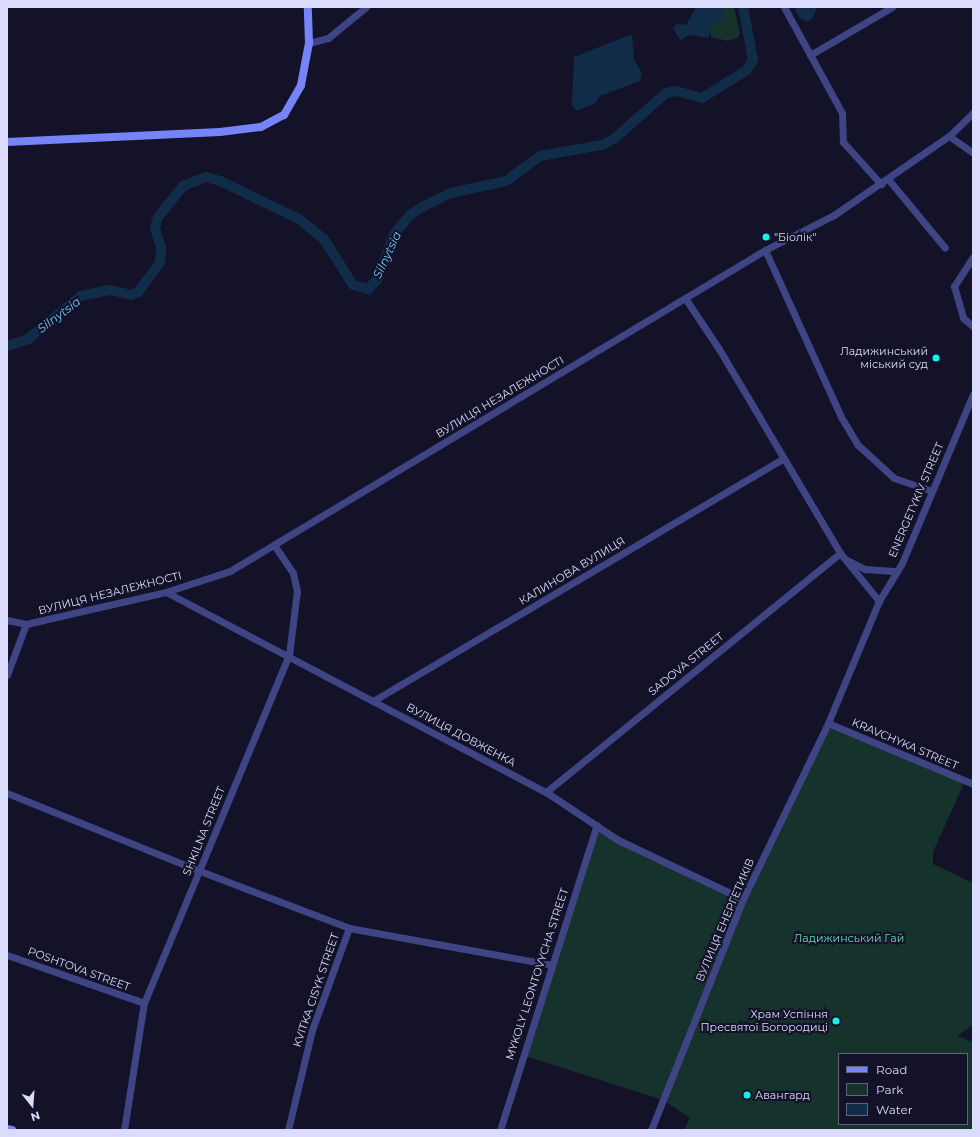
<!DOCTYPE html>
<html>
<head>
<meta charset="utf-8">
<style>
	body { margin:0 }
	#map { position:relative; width:980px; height:1137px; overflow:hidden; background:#131228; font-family:Montserrat,sans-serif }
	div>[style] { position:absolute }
	.green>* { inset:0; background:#15322d }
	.water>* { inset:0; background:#102c49 }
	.river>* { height:10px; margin:-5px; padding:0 5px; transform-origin:5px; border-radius:5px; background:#102c49 }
	.street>* { height:7px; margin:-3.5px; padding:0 3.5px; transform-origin:3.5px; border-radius:3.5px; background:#3f4584 }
	.secondary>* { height:8px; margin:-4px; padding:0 4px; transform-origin:4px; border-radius:4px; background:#7784f8 }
	.dots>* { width:11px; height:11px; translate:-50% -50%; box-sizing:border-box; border:2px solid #131228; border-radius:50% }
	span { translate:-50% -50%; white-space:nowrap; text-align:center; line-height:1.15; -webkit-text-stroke:4px #131228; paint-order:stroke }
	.poi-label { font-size:11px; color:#dbdbfd }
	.left { translate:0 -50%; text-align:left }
	.right { translate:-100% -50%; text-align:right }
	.street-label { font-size:11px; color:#dbdbfd }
	.park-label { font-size:11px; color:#69dab0 }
	.water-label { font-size:12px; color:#6fc9f7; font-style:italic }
	.frame { position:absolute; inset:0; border:8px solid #dbdbfd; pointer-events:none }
	.legend { position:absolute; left:838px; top:1053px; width:130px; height:72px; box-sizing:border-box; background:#131228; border:1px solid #63627d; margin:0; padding:5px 7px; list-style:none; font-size:12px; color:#dbdbfd }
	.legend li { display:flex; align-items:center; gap:8px; height:20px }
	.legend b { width:20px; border:1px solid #63627d }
	.north { position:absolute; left:12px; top:1085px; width:40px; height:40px; -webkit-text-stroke:3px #131228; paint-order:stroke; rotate:163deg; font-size:11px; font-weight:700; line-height:16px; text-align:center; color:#dbdbfd }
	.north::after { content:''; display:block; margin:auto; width:14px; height:18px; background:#dbdbfd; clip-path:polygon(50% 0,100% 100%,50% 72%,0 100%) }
</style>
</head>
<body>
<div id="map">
	<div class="green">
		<div style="clip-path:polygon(724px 7px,734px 7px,740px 33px,737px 38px,728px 41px,711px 37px,709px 29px,710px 25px,724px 17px)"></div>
		<div style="clip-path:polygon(evenodd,828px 723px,965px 781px,933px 852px,933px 864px,973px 883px,973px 1025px,957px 1036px,973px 1042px,973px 1130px,684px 1130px,690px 1118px,663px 1100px,522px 1055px,597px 825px,743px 899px,828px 723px,839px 1054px,967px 1054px,967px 1124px,839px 1124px,839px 1054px)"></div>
	</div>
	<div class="water">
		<div style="clip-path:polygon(696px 7px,724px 7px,724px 17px,710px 25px,709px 38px,689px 35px,680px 40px,673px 28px,677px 24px,686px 25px)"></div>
		<div style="clip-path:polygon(794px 7px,817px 7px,813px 18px,807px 22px,799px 18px)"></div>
		<div style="clip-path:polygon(632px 34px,634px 59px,642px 74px,640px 81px,600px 96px,594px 104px,576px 111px,572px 104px,574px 57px)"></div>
	</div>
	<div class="river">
		<div style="left:7px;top:346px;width:22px;rotate:-18deg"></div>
		<div style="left:28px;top:339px;width:68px;rotate:-39.1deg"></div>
		<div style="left:81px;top:296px;width:30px;rotate:-12deg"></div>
		<div style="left:110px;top:290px;width:22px;rotate:13deg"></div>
		<div style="left:131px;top:295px;width:8px;rotate:-23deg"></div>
		<div style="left:138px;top:292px;width:36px;rotate:-53deg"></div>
		<div style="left:160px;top:263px;width:16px;rotate:-86deg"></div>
		<div style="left:161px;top:247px;width:20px;rotate:-108deg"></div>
		<div style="left:155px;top:228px;width:11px;rotate:-75deg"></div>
		<div style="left:158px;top:217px;width:40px;rotate:-51deg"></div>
		<div style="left:183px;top:186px;width:25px;rotate:-21deg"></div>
		<div style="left:206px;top:177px;width:15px;rotate:16deg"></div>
		<div style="left:220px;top:181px;width:88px;rotate:25.7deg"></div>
		<div style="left:299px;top:219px;width:32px;rotate:39deg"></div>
		<div style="left:324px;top:239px;width:54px;rotate:57.8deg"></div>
		<div style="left:353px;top:285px;width:16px;rotate:15deg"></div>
		<div style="left:368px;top:289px;width:13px;rotate:-45deg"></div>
		<div style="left:377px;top:280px;width:49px;rotate:-69.7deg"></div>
		<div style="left:394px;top:234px;width:25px;rotate:-50deg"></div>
		<div style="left:410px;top:215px;width:17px;rotate:-33deg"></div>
		<div style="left:424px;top:206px;width:30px;rotate:-26deg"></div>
		<div style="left:451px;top:193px;width:56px;rotate:-12.3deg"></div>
		<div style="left:506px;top:181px;width:42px;rotate:-36.3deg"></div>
		<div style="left:540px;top:156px;width:63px;rotate:-10.1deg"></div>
		<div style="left:602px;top:145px;width:13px;rotate:-27deg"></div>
		<div style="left:614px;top:139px;width:69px;rotate:-41.5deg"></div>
		<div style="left:666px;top:93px;width:10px;rotate:-11deg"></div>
		<div style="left:676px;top:91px;width:27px;rotate:15deg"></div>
		<div style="left:702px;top:98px;width:53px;rotate:-31.9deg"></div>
		<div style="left:747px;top:70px;width:13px;rotate:-61deg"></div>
		<div style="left:753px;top:59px;width:53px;rotate:-100.9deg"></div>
	</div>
	<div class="street">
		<div style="left:784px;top:7px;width:121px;rotate:61.3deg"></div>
		<div style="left:842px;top:113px;width:29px;rotate:88deg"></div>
		<div style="left:843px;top:142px;width:57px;rotate:47.9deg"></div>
		<div style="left:309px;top:43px;width:20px;rotate:-15deg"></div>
		<div style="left:328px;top:38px;width:49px;rotate:-39.2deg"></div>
		<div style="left:810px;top:55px;width:95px;rotate:-30.3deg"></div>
		<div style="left:949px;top:136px;width:29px;rotate:35deg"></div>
		<div style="left:888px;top:179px;width:89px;rotate:50.4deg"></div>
		<div style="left:765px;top:250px;width:183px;rotate:65.5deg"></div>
		<div style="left:841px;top:417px;width:33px;rotate:59deg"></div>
		<div style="left:858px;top:445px;width:49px;rotate:42.5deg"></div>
		<div style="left:894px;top:478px;width:40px;rotate:18.9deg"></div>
		<div style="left:973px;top:257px;width:35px;rotate:123deg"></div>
		<div style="left:954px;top:286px;width:33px;rotate:74deg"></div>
		<div style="left:963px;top:318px;width:13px;rotate:39deg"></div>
		<div style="left:685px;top:298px;width:61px;rotate:56.3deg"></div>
		<div style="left:719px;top:349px;width:237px;rotate:59.3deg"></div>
		<div style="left:840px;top:553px;width:62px;rotate:50.9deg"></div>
		<div style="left:847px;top:560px;width:20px;rotate:27deg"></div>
		<div style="left:865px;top:569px;width:32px;rotate:4deg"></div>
		<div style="left:166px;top:592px;width:429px;rotate:27.8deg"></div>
		<div style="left:546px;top:792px;width:87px;rotate:33.7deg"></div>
		<div style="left:618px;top:840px;width:138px;rotate:25.3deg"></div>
		<div style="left:7px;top:620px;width:19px;rotate:12deg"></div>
		<div style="left:26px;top:624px;width:144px;rotate:-12.9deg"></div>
		<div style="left:166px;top:592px;width:67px;rotate:-18.2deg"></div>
		<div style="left:230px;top:571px;width:624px;rotate:-30.96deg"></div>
		<div style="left:765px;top:250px;width:77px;rotate:-26.9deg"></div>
		<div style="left:834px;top:215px;width:140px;rotate:-34.5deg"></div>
		<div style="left:949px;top:136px;width:33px;rotate:-44deg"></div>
		<div style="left:7px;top:675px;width:54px;rotate:-69.6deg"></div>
		<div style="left:373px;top:701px;width:476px;rotate:-30.6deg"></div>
		<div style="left:828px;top:723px;width:157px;rotate:22.8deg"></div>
		<div style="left:546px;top:792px;width:379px;rotate:-39.1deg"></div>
		<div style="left:7px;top:793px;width:208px;rotate:22deg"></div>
		<div style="left:200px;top:871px;width:160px;rotate:20.9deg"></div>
		<div style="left:349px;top:928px;width:206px;rotate:10.3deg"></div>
		<div style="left:7px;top:955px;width:145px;rotate:19.3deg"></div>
		<div style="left:124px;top:1130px;width:129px;rotate:-81.1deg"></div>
		<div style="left:144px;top:1003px;width:377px;rotate:-67.4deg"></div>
		<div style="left:289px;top:655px;width:64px;rotate:-82.9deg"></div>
		<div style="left:297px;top:591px;width:18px;rotate:-103deg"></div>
		<div style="left:293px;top:573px;width:32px;rotate:-124deg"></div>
		<div style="left:288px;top:1130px;width:103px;rotate:-76.5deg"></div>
		<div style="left:312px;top:1030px;width:109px;rotate:-70.1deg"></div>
		<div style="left:500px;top:1130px;width:320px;rotate:-72.4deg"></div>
		<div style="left:651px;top:1130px;width:249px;rotate:-68.3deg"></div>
		<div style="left:743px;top:899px;width:195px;rotate:-64.2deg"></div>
		<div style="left:828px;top:723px;width:132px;rotate:-67.3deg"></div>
		<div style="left:879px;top:601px;width:44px;rotate:-58.8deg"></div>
		<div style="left:902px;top:563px;width:183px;rotate:-67.2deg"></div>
	</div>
	<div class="secondary">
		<div style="left:7px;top:142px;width:213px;rotate:-2.7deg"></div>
		<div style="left:220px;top:132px;width:41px;rotate:-7deg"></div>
		<div style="left:261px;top:127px;width:26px;rotate:-28deg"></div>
		<div style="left:284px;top:115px;width:34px;rotate:-60deg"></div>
		<div style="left:301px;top:85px;width:43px;rotate:-79.2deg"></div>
		<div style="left:309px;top:43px;width:36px;rotate:-92deg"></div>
		<div style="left:7px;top:1129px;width:5px;rotate:11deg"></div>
	</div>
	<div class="dots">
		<div style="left:766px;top:237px;background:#12f2ec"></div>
		<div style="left:936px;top:358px;background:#12f2ec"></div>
		<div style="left:836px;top:1021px;background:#12f2ec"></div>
		<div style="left:747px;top:1095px;background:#12f2ec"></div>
	</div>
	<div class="poi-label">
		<span class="left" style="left:774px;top:237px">"Біолік"</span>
		<span class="right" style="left:928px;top:358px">Ладижинський<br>міський суд</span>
		<span class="right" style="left:828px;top:1021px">Храм Успіння<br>Пресвятої Богородиці</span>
		<span class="left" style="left:755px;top:1095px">Авангард</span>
	</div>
	<div class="street-label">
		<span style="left:500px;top:397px;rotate:-31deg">ВУЛИЦЯ НЕЗАЛЕЖНОСТІ</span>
		<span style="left:916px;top:500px;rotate:-67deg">ENERGETYKIV STREET</span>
		<span style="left:572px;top:571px;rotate:-31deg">КАЛИНОВА ВУЛИЦЯ</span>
		<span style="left:110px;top:593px;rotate:-14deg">ВУЛИЦЯ НЕЗАЛЕЖНОСТІ</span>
		<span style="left:686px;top:664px;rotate:-39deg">SADOVA STREET</span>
		<span style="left:461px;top:735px;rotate:28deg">ВУЛИЦЯ ДОВЖЕНКА</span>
		<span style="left:905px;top:744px;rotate:23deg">KRAVCHYKA STREET</span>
		<span style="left:204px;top:831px;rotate:-68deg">SHKILNA STREET</span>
		<span style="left:725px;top:920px;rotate:-67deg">ВУЛИЦЯ ЕНЕРГЕТИКІВ</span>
		<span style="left:79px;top:969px;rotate:20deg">POSHTOVA STREET</span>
		<span style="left:537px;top:974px;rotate:-72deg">MYKOLY LEONTOVYCHA STREET</span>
		<span style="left:316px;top:990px;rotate:-71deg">KVITKA CISYK STREET</span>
	</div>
	<div class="park-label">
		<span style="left:849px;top:938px">Ладижинський Гай</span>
	</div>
	<div class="water-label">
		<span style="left:387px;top:255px;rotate:-65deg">Silnytsia</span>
		<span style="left:59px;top:315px;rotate:-37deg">Silnytsia</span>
	</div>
	<div class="frame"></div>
	<ul class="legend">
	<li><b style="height:5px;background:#7784f8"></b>Road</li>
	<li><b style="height:11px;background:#15322d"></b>Park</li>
	<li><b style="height:11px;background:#102c49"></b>Water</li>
	</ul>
	<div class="north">N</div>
</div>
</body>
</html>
